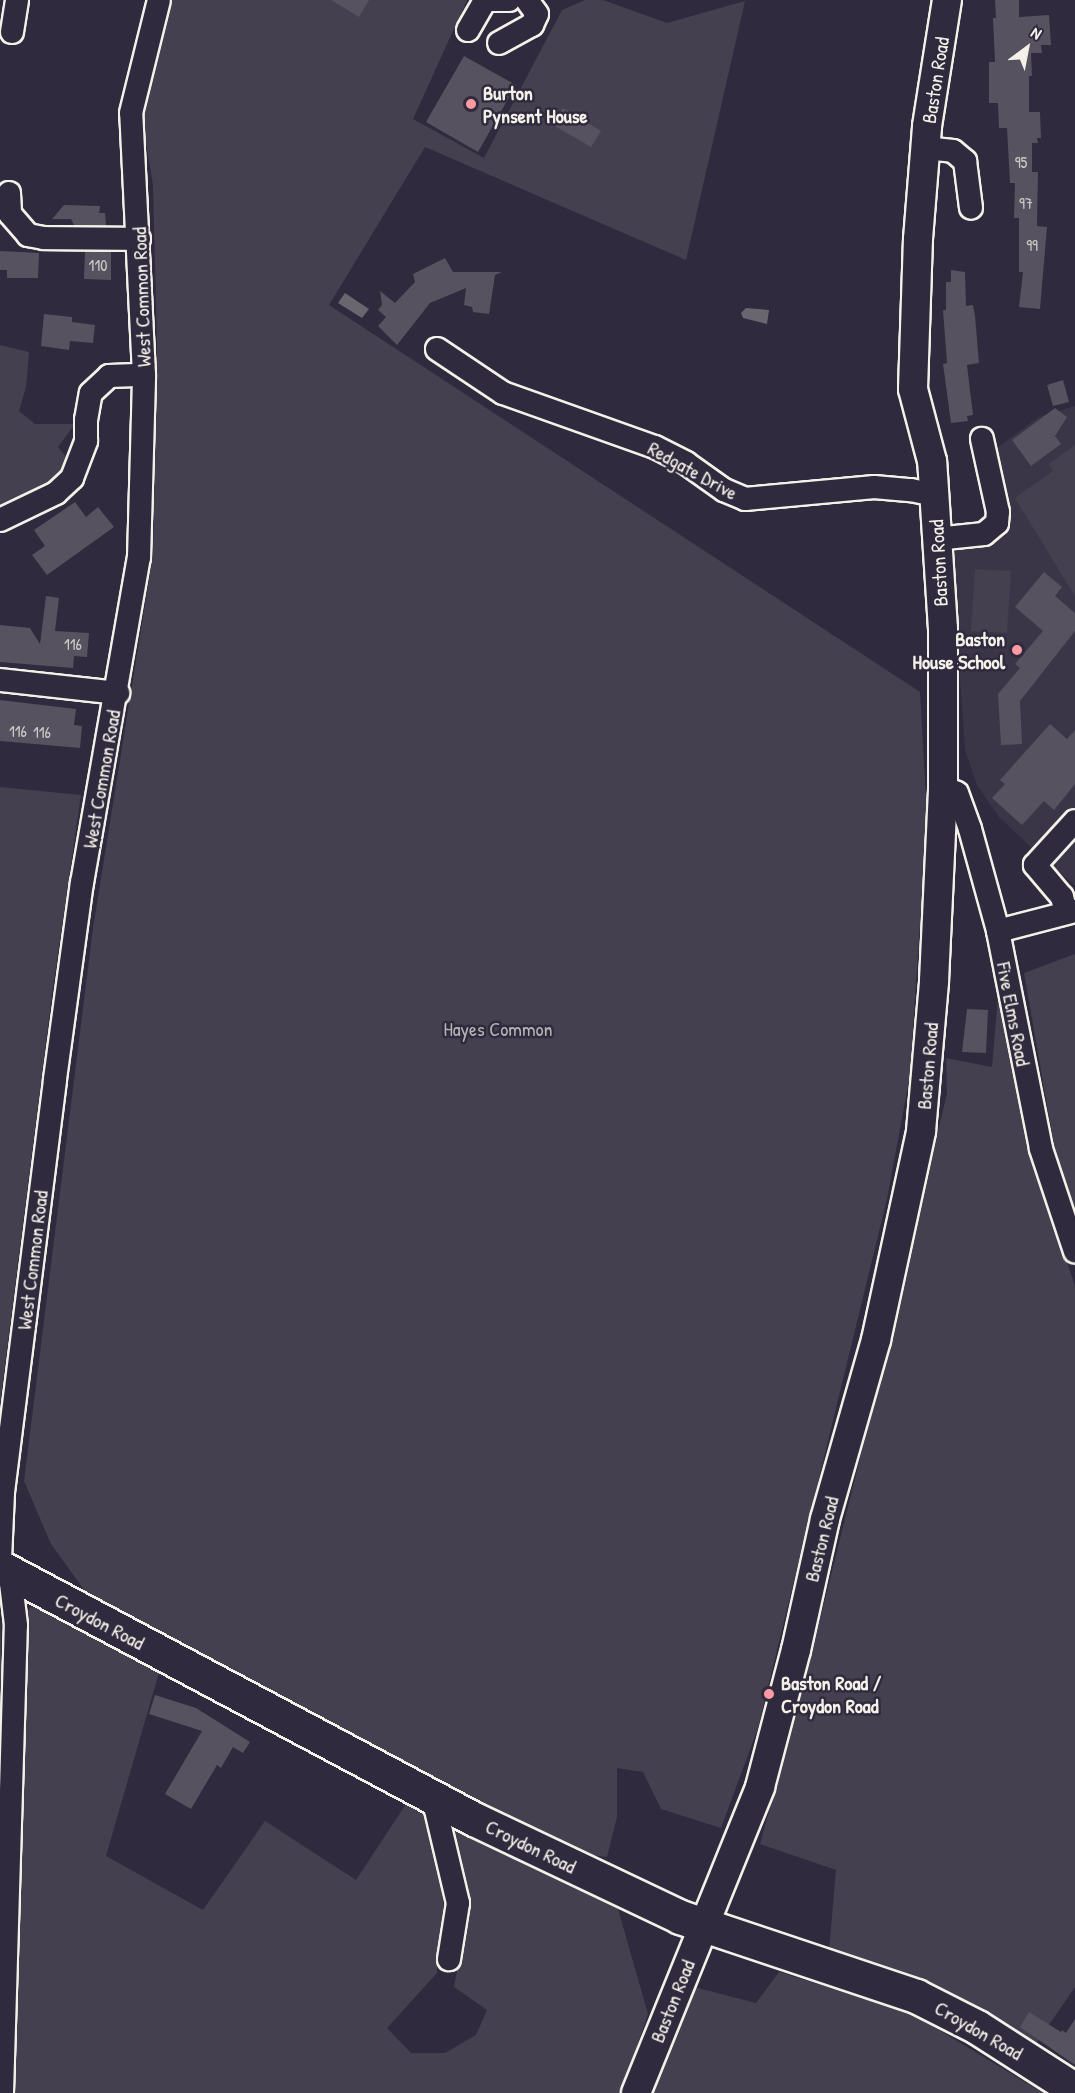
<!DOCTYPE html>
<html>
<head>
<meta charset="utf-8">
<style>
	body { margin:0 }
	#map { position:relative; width:1075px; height:2093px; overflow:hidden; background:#2f2a3d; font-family:"Patrick Hand",sans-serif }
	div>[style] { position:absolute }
	.built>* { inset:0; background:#3b3647 }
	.green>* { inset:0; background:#454050 }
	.water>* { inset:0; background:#6a6670 }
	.building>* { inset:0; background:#56525f }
	.roads { filter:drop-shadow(2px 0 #f4f1e8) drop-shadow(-2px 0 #f4f1e8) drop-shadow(0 2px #f4f1e8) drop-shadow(0 -2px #f4f1e8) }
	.minor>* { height:22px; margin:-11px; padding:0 11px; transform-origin:11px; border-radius:11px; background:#2f2a3d }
	.major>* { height:28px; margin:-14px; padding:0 14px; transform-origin:14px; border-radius:14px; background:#2f2a3d }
	.highway>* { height:33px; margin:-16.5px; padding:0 16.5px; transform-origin:16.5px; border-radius:16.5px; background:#2f2a3d }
	.dots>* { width:16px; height:16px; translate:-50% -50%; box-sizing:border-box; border:3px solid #2f2a3d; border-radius:50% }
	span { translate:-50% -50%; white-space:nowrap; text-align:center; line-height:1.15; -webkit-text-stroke:5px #2f2a3d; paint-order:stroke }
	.number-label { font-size:16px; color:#ccc9c6 }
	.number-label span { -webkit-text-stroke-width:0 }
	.street-label { font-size:20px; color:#f4f1e8 }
	.poi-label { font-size:20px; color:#f4f1e8; font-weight:700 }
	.left { translate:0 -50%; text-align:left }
	.right { translate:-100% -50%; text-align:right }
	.park-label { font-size:20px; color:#b7b3b3 }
	.north { position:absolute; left:997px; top:18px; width:60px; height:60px; -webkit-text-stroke:4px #2f2a3d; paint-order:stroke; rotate:32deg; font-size:16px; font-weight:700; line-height:24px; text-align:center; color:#f4f1e8 }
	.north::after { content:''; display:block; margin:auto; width:21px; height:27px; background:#f4f1e8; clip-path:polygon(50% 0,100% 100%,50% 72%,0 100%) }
</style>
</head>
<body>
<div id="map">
	<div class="built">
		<div style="clip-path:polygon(1075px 406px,1075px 885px,1052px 867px,999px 817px,977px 785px,965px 750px,951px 550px,973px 547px,990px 540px,993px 451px,1039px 417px)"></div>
	</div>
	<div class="green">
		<div style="clip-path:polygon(172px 0,467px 0,413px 119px,484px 158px,562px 10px,585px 0,603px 0,667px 23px,745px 1px,686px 260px,425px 147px,329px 305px,920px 692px,927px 816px,910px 1075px,887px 1199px,758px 1728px,721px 1828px,661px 1809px,643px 1772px,617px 1768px,617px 1817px,607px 1857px,576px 1853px,215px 1668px,90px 1598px,51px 1544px,24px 1481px,93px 928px,153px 555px,157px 342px,153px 185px,141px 114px)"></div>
		<div style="clip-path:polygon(0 345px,29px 352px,26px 387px,19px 411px,35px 424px,75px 424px,58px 447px,73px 466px,63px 480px,0 508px)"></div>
		<div style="clip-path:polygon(1075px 445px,1075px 596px,1015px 498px,1053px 471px,1049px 464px)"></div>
		<div style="clip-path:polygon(975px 569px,1011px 571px,1007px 633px,971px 631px)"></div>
		<div style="clip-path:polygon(0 787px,81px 795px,52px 994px,0 1404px)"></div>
		<div style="clip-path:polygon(1075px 954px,1075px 1210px,1055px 1151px,1024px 973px)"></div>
		<div style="clip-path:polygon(999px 985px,1040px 1182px,1075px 1286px,1075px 1987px,1029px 2054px,829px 1951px,836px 1870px,760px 1844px,802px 1692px,878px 1386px,947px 1093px,946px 1058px,992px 1067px)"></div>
		<div style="clip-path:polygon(31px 1607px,47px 1608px,160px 1669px,106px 1856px,203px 1910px,265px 1821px,356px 1880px,406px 1804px,423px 1815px,440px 1873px,444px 1910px,437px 1959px,437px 1973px,387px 2028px,411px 2053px,445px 2053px,476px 2035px,487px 2010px,454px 1987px,459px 1960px,450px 1820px,616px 1902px,648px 2014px,621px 2093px,13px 2093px,18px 1934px,20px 1624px)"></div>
		<div style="clip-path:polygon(0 1616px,4px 1709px,0 1826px)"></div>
		<div style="clip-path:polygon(779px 1972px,898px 2009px,934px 2027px,1043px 2093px,649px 2093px,694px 1987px,756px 2003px)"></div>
	</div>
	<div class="water">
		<div style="clip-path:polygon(345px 293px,369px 309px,362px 318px,338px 303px)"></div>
		<div style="clip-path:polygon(746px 308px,769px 310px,767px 324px,743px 318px,741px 313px)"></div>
	</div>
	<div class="building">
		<div style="clip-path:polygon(331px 0,369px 0,359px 17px)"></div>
		<div style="clip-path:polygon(995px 0,1019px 0,1019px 17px,1049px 15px,1051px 45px,1041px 45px,1042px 53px,1031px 53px,1032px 76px,1029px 76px,1029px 112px,1040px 112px,1041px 138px,1037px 138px,1038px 143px,1032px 143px,1032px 172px,1038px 172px,1037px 226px,1047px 227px,1040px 309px,1019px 307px,1023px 272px,1019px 272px,1019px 218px,1014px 218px,1015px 183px,1010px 183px,1007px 128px,999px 128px,998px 103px,989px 103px,989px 62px,995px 62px,993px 18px,996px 18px)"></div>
		<div style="clip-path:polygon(464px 56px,516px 85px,478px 152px,426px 122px)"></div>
		<div style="clip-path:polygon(563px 108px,601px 131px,591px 147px,553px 125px)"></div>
		<div style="clip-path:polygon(64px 205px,100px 206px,99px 213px,105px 213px,106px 225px,74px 225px,71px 219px,52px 219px)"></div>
		<div style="clip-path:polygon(0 251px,39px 253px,38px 278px,7px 278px,7px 270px,0 270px)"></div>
		<div style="clip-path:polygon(85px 252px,111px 252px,111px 280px,84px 279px)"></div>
		<div style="clip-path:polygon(445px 258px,453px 272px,502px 272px,495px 275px,489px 314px,473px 312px,472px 307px,464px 305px,466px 288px,430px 303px,397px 345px,378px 326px,386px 317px,378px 310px,382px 305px,380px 291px,395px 303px,415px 282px,413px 274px)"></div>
		<div style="clip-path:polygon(951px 270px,965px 272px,966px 306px,973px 305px,975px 316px,979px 363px,967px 365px,973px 415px,967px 416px,968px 421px,951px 423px,943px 364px,947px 363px,943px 310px,946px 310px,946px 282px,951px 282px)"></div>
		<div style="clip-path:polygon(44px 314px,72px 317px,72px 322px,95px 325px,93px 343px,70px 341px,69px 350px,41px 346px)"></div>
		<div style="clip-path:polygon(1063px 380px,1069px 402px,1053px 406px,1047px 385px)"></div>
		<div style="clip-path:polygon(1055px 408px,1067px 417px,1055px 436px,1061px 444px,1031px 466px,1012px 440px)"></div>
		<div style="clip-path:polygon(75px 502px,86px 517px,98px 507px,114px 527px,47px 575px,32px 555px,45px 546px,34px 530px)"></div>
		<div style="clip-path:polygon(1044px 572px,1062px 587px,1055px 596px,1075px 613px,1075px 631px,1020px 701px,1022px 744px,1001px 745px,998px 694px,1020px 668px,1015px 664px,1043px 631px,1015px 607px)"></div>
		<div style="clip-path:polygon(46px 596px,59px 598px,55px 631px,89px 633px,87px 657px,74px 656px,73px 668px,0 662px,0 625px,30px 628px,40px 644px)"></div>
		<div style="clip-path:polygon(0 700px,76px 709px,74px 725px,82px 726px,80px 748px,0 741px)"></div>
		<div style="clip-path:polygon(1050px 724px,1067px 739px,1075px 730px,1075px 784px,1054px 810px,1044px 801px,1022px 825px,992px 798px,1005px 784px,1000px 780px)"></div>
		<div style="clip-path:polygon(967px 1009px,988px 1010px,986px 1053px,962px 1052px)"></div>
		<div style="clip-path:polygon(155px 1695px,196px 1708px,250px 1742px,243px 1753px,233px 1747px,221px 1768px,217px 1765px,191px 1809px,165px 1794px,202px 1731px,149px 1714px)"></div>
		<div style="clip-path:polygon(1029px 2012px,1061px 2032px,1062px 2030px,1066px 2033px,1075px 2019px,1075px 2065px,1020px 2027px)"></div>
	</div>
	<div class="roads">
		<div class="minor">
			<div style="left:486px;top:0;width:23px"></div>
			<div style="left:468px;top:30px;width:34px;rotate:-60deg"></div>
			<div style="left:12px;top:32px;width:32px;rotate:-81deg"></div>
			<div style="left:499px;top:43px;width:38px;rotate:-29deg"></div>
			<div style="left:532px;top:25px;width:12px;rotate:-66deg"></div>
			<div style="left:537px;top:14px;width:17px;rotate:-126deg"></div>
			<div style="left:925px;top:148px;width:28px;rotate:6deg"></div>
			<div style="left:953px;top:151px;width:16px;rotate:40deg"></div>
			<div style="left:965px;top:161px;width:47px;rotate:82.7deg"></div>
			<div style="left:9px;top:193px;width:21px;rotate:87deg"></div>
			<div style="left:10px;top:214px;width:28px;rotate:49deg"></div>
			<div style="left:28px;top:235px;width:16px;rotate:11deg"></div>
			<div style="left:44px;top:238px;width:95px;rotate:0.6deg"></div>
			<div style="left:437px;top:349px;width:79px;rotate:33.7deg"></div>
			<div style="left:503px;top:393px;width:161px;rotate:19.6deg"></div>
			<div style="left:655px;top:447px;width:35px;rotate:27deg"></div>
			<div style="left:686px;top:463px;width:47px;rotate:35.4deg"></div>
			<div style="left:724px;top:490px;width:23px;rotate:23deg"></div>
			<div style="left:745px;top:499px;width:130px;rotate:-5.3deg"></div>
			<div style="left:874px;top:487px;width:37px;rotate:5deg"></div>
			<div style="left:911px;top:490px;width:25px;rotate:12deg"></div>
			<div style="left:0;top:520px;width:62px;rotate:-25.7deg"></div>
			<div style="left:56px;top:493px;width:22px;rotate:-43deg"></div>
			<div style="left:72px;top:478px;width:40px;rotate:-69deg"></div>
			<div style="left:86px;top:441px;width:21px;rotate:-90deg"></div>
			<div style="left:86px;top:420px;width:27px;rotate:-80deg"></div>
			<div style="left:91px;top:393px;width:25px;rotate:-43deg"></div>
			<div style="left:109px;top:376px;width:35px;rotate:-2deg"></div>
			<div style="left:936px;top:539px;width:48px;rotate:-5.9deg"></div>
			<div style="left:984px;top:534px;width:17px;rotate:-40deg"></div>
			<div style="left:997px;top:523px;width:11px;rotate:-85deg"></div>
			<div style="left:998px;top:512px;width:75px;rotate:-102.4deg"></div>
			<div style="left:0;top:680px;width:119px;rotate:6.3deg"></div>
			<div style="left:943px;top:787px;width:15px;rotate:23deg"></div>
			<div style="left:957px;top:793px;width:38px;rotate:70deg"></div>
			<div style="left:970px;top:829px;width:106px;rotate:74.6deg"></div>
			<div style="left:998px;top:931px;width:222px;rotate:78.8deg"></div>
			<div style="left:1041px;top:1149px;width:108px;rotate:71.6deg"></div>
			<div style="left:1066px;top:912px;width:16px;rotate:-105deg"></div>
			<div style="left:1062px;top:897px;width:42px;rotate:-130.2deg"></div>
			<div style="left:1035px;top:865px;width:59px;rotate:-47.7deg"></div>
			<div style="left:998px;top:931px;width:80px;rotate:-14.6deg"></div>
			<div style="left:0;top:1559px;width:67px;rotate:-87.4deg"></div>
			<div style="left:3px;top:1492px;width:416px;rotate:-82.8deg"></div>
			<div style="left:55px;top:1079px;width:198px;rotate:-82.2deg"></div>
			<div style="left:82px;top:883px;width:330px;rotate:-80.1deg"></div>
			<div style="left:139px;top:558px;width:183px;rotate:-88.4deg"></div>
			<div style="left:144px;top:375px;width:262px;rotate:-92.8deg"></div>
			<div style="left:131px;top:113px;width:116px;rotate:-76.1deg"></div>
			<div style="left:438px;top:1801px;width:9px;rotate:103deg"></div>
			<div style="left:436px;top:1810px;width:96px;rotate:76.7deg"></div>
			<div style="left:458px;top:1903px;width:57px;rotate:99.1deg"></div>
			<div style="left:2px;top:2093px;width:468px;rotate:-88.3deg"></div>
			<div style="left:16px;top:1625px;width:42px;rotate:-96.8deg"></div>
			<div style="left:11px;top:1583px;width:9px;rotate:-72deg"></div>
		</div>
		<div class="major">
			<div style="left:636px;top:2093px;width:330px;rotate:-67.9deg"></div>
			<div style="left:760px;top:1787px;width:142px;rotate:-75.3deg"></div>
			<div style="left:796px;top:1650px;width:134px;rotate:-77.5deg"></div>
			<div style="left:825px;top:1519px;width:186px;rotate:-74.1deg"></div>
			<div style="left:876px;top:1340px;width:214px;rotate:-77.8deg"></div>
			<div style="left:921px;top:1131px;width:151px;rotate:-85deg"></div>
			<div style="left:934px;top:981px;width:194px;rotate:-87.3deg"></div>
			<div style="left:943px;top:787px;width:158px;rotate:-90deg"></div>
			<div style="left:943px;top:629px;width:168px;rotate:-93.7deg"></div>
			<div style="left:932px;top:461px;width:74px;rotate:-104.8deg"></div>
			<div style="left:913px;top:389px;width:150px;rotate:-88.1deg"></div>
			<div style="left:918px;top:239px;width:113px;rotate:-85.4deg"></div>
			<div style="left:927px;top:126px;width:128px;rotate:-81deg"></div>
		</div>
		<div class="highway">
			<div style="left:0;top:1567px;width:537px;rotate:28deg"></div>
			<div style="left:474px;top:1819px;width:228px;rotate:25.4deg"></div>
			<div style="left:680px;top:1917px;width:249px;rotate:18.5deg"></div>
			<div style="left:916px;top:1996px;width:68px;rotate:26.9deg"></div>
			<div style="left:977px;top:2027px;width:117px;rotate:32.7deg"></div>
		</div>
	</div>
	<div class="dots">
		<div style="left:471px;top:104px;background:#ff9aa2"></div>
		<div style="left:1017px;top:650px;background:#ff9aa2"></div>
		<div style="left:769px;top:1694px;background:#ff9aa2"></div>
	</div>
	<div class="number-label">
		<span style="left:1021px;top:162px">95</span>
		<span style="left:1026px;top:203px">97</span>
		<span style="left:1032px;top:245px">99</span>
		<span style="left:98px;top:265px">110</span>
		<span style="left:73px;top:644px">116</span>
		<span style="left:18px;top:731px">116</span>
		<span style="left:42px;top:732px">116</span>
	</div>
	<div class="street-label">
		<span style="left:935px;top:80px;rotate:-81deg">Baston Road</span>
		<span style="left:141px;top:297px;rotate:-92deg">West Common Road</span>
		<span style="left:693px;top:470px;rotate:29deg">Redgate Drive</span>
		<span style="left:938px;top:563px;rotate:-93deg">Baston Road</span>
		<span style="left:101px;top:779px;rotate:-80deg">West Common Road</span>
		<span style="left:1014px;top:1014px;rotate:79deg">Five Elms Road</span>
		<span style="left:927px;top:1066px;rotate:-85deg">Baston Road</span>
		<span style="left:32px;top:1260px;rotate:-83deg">West Common Road</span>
		<span style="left:821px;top:1539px;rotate:-76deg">Baston Road</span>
		<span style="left:100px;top:1621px;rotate:28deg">Croydon Road</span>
		<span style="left:531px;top:1846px;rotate:26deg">Croydon Road</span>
		<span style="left:672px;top:2001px;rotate:-68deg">Baston Road</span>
		<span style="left:979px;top:2030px;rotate:30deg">Croydon Road</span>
	</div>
	<div class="poi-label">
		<span class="left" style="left:483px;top:104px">Burton<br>Pynsent House</span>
		<span class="right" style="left:1005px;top:650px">Baston<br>House School</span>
		<span class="left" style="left:781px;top:1694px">Baston Road /<br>Croydon Road</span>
	</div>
	<div class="park-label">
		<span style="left:498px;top:1028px">Hayes Common</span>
	</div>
	<div class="north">N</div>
</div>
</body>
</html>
